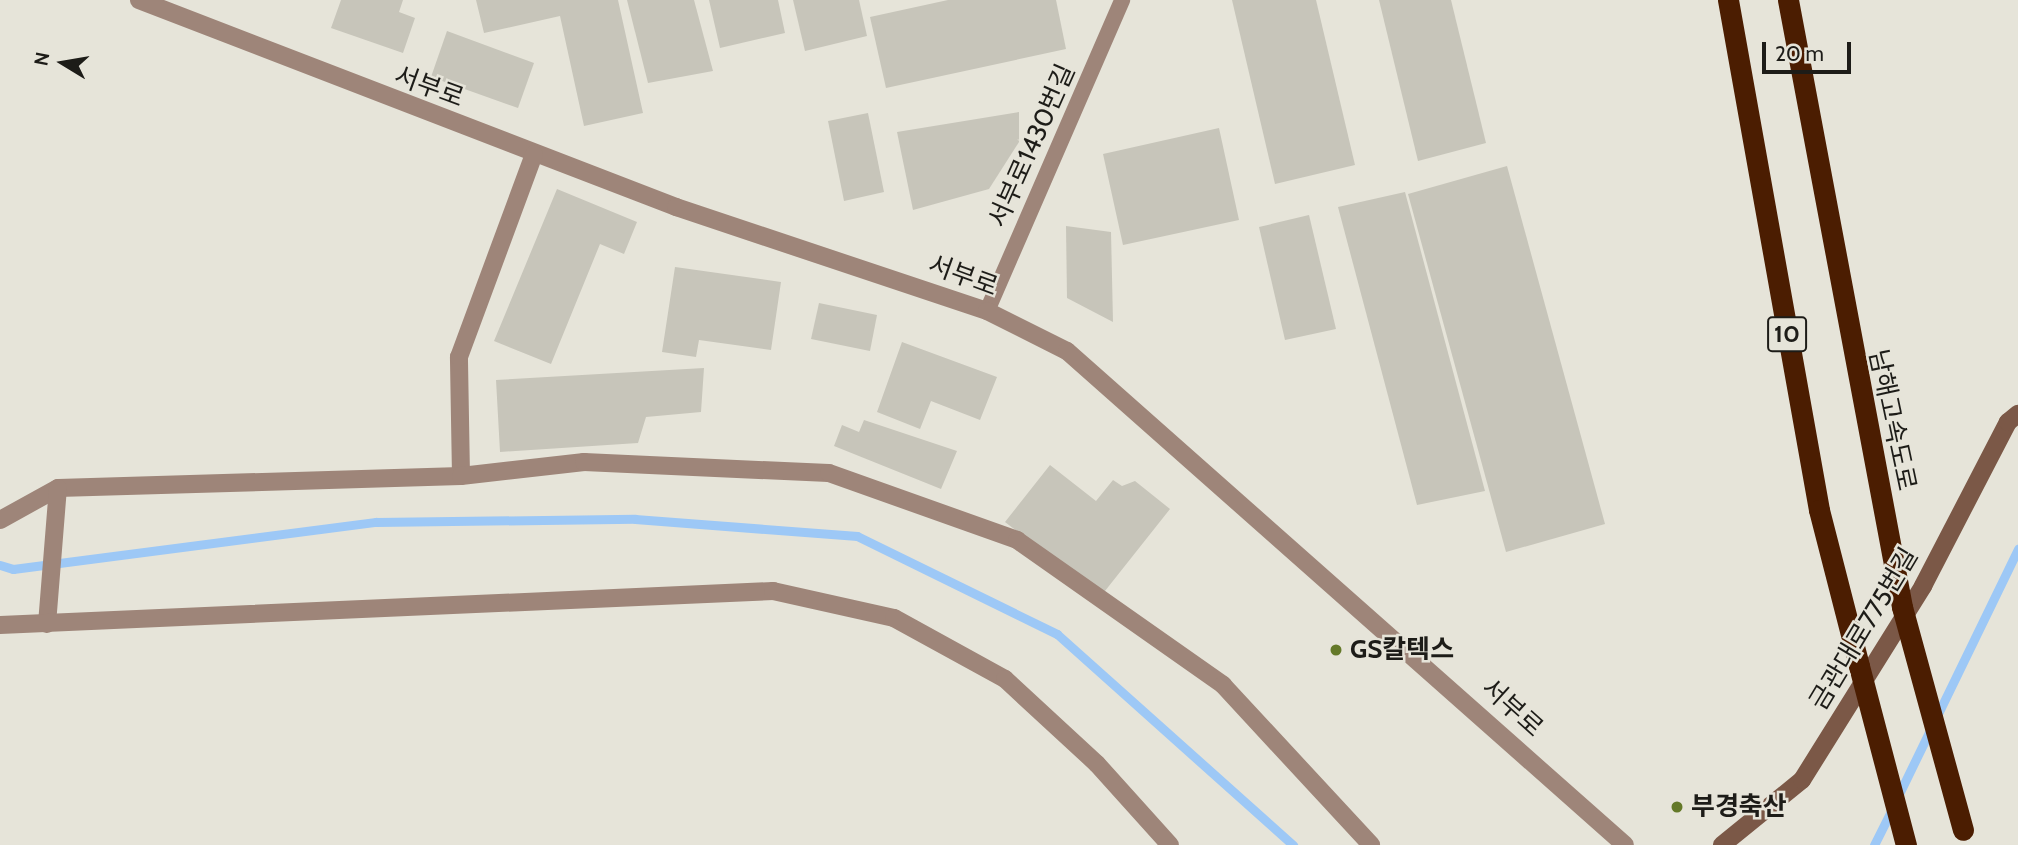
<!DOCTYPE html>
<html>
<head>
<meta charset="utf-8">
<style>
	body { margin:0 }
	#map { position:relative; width:2018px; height:845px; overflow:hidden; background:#e6e4d9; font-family:Cabin,"Noto Sans KR",sans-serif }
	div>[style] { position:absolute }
	.stream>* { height:9px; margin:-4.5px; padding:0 4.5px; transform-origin:4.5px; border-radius:4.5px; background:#9dc8f6 }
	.building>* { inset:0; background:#c7c5ba }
	.lane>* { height:16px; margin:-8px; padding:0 8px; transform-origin:8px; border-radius:8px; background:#9e8579 }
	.street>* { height:18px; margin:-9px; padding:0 9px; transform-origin:9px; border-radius:9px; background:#9e8579 }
	.secondary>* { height:18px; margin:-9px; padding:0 9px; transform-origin:9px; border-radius:9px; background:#7b5847 }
	.highway>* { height:21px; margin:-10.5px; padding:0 10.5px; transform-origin:10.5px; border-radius:10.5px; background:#4b1d01 }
	.highway-bridge>* { height:21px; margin:-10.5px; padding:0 10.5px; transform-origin:10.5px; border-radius:10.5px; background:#4b1d01 }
	.dots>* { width:19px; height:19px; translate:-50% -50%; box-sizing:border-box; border:4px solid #e6e4d9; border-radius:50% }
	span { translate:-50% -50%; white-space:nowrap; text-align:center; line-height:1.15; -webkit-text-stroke:5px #e6e4d9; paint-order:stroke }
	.shield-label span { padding:2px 5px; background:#e6e4d9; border:2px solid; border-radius:5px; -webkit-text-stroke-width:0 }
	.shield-label { font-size:24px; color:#1d1c18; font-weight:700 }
	.street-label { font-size:26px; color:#1d1c18 }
	.poi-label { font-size:26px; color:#1d1c18; font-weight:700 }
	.left { translate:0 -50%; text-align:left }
	.north { position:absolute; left:28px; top:28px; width:70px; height:70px; -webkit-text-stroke:5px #e6e4d9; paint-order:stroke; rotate:281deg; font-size:19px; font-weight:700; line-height:28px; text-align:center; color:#1d1c18 }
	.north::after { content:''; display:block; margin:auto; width:24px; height:32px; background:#1d1c18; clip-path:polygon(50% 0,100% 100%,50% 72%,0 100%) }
	.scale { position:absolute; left:1762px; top:42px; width:89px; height:32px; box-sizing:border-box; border:4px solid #1d1c18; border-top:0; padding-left:9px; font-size:21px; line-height:24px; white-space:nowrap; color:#1d1c18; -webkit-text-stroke:5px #e6e4d9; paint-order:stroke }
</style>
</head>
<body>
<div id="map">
	<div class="stream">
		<div style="left:0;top:565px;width:14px;rotate:17deg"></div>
		<div style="left:13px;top:569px;width:366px;rotate:-7.4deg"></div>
		<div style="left:376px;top:522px;width:259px;rotate:-0.7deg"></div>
		<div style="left:635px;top:519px;width:223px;rotate:4.4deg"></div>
		<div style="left:857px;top:536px;width:223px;rotate:26.1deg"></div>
		<div style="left:1057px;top:634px;width:317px;rotate:41.8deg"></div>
		<div style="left:1898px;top:796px;width:275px;rotate:-64.1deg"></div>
		<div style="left:1874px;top:845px;width:40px;rotate:-63.4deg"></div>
	</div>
	<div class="building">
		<div style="clip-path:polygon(341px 0,403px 0,399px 12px,415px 18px,403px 53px,331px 28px)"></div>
		<div style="clip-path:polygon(476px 0,618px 0,643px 113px,584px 126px,560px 16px,484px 33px)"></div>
		<div style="clip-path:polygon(627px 0,694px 0,713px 71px,648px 83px)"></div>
		<div style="clip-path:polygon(709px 0,778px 0,785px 33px,720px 48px)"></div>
		<div style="clip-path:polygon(793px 0,859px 0,867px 36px,805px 51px)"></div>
		<div style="clip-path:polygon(948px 0,1056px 0,1066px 49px,886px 88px,870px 17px)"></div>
		<div style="clip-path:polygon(1232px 0,1316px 0,1355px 165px,1275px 184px)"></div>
		<div style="clip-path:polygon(1379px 0,1451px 0,1486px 143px,1418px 161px)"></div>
		<div style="clip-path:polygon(447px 31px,534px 63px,518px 108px,431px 77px)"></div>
		<div style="clip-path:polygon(1019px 112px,1019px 142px,989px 189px,913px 210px,897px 132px)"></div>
		<div style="clip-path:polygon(868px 113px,884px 192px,844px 201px,828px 121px)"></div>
		<div style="clip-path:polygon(1219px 128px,1239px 220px,1123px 245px,1103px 154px)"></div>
		<div style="clip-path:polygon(1507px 166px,1605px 524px,1506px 552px,1408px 194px)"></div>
		<div style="clip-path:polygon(557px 189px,637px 222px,624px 254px,600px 244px,551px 364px,494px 341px)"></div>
		<div style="clip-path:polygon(1405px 192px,1485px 491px,1417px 505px,1338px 207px)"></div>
		<div style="clip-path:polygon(1309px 215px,1336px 329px,1285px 340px,1259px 227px)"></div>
		<div style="clip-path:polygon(1066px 226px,1111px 232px,1113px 322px,1067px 298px)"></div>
		<div style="clip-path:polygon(675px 267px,781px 282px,771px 350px,699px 340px,696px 357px,662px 352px)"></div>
		<div style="clip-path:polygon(819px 303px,877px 315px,870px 351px,811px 339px)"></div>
		<div style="clip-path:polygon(902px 342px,997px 377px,980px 420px,931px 401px,920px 429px,877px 412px)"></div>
		<div style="clip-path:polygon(704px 368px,701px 412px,646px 417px,638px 443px,500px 452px,496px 380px)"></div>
		<div style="clip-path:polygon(864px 420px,957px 451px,941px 489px,834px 446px,842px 425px,859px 432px)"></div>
		<div style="clip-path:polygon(1050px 465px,1096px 501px,1113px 480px,1122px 486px,1135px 481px,1170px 509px,1101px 596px,1005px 522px)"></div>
	</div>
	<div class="lane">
		<div style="left:987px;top:311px;width:339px;rotate:-66.5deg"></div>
	</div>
	<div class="street">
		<div style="left:139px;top:0;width:576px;rotate:21.08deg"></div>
		<div style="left:676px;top:207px;width:328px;rotate:18.5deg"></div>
		<div style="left:987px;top:311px;width:89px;rotate:26.6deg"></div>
		<div style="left:1067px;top:351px;width:745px;rotate:41.52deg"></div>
		<div style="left:461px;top:476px;width:119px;rotate:-91deg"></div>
		<div style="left:459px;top:357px;width:216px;rotate:-69.7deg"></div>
		<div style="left:0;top:520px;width:66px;rotate:-28.9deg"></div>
		<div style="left:58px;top:488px;width:403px;rotate:-1.7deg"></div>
		<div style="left:461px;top:476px;width:124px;rotate:-6.5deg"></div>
		<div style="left:584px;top:462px;width:245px;rotate:2.6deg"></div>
		<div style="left:829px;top:473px;width:200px;rotate:19.6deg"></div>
		<div style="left:1017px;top:540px;width:252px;rotate:35.1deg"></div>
		<div style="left:1223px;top:685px;width:218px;rotate:47.2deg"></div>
		<div style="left:47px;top:624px;width:136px;rotate:-85.4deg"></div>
		<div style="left:0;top:625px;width:774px;rotate:-2.52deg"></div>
		<div style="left:773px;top:591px;width:124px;rotate:12.6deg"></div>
		<div style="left:894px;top:618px;width:127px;rotate:28.8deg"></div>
		<div style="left:1005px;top:679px;width:125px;rotate:42.7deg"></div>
		<div style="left:1097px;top:764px;width:109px;rotate:48deg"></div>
	</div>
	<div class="secondary">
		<div style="left:1722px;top:845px;width:103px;rotate:-39.1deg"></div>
		<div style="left:1802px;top:780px;width:229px;rotate:-58deg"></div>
		<div style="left:1923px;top:586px;width:185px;rotate:-62.6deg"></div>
		<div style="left:2008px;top:422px;width:13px;rotate:-39deg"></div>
	</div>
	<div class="highway">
		<div style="left:1728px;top:0;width:518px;rotate:79.88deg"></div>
		<div style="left:1819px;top:510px;width:161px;rotate:75.6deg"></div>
		<div style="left:1788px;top:0;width:618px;rotate:79.36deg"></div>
	</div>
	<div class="highway-bridge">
		<div style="left:1902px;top:607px;width:231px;rotate:74.7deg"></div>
		<div style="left:1859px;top:666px;width:185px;rotate:75.3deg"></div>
	</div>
	<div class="dots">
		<div style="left:1336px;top:650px;background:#647929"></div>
		<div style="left:1677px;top:807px;background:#647929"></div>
	</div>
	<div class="shield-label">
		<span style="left:1787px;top:334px">10</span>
	</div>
	<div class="street-label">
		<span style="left:429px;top:87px;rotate:20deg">서부로</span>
		<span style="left:1032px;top:146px;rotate:-66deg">서부로1430번길</span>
		<span style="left:963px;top:276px;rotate:20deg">서부로</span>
		<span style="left:1892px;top:420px;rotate:78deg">남해고속도로</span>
		<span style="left:1864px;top:629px;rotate:-59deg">금관대로775번길</span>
		<span style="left:1512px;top:708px;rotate:42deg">서부로</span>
	</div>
	<div class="poi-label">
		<span class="left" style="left:1350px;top:650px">GS칼텍스</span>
		<span class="left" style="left:1691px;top:807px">부경축산</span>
	</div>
	<div class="north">N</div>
	<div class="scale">20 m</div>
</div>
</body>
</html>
